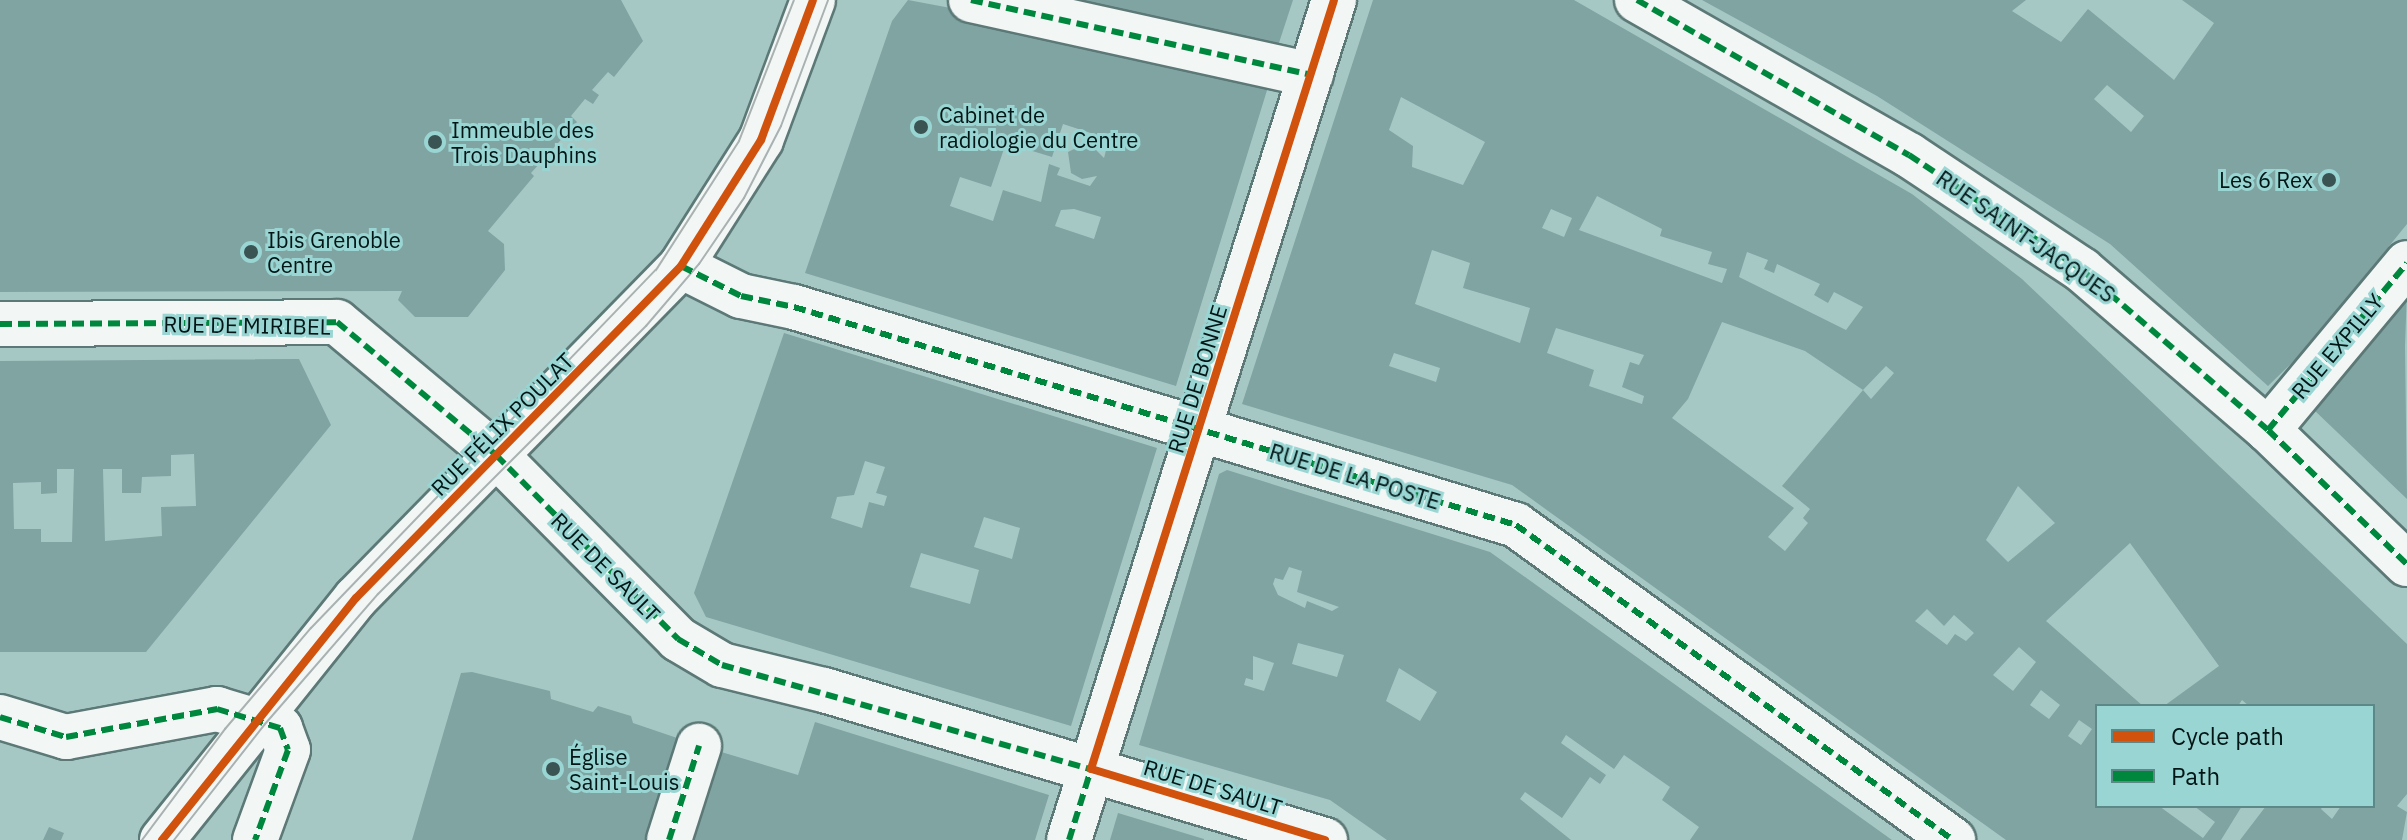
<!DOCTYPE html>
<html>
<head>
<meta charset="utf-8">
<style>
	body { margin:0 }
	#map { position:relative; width:2407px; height:840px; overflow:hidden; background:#a6c8c5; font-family:"IBM Plex Sans",sans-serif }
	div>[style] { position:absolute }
	.building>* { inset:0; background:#80a4a2 }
	.roads { filter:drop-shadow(2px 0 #5c7977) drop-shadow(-2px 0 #5c7977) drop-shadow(0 2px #5c7977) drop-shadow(0 -2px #5c7977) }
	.minor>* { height:44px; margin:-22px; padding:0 22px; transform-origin:22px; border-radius:22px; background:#f2f7f6 }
	.tram>* { height:2px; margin:-1px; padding:0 1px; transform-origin:1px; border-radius:1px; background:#a9b1b1 }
	.quiet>* { height:6px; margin-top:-3px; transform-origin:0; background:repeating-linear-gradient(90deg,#00873e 0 12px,transparent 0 18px) }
	.cycleway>* { height:8px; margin:-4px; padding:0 4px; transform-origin:4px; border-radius:4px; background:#d1520d }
	.dots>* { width:22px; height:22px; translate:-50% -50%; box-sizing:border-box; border:4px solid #99d5d2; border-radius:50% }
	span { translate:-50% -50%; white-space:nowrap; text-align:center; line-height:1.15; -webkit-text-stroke:6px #99d5d2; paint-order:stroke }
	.poi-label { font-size:22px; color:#001616 }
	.left { translate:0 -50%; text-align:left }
	.right { translate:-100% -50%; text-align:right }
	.street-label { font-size:22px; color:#001616 }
	.legend { position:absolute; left:2095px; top:704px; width:280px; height:104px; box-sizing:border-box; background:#99d5d2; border:2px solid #5c8987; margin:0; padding:10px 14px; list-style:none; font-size:24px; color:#001616 }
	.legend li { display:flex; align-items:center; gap:16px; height:40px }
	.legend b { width:40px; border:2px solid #5c8987 }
</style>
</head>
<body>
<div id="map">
	<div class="building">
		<div style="clip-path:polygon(0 0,621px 0,643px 41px,614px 77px,608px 72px,592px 90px,599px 95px,593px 104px,585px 99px,571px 116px,577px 122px,531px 173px,534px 176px,488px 231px,504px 244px,505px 270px,468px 317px,415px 317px,398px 300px,402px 291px,0 292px)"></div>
		<div style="clip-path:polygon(evenodd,908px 0,1004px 18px,1268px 87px,1176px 386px,805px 273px,892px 21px,908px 0,1063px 124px,1109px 139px,1104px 158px,1088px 142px,1068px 152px,1071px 173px,1082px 179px,1097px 176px,1090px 186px,1057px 175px,1060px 168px,1049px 164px,1041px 202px,1003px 190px,993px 221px,950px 206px,960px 177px,991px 187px,1006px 143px,1052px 157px,1063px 124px,908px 0,1074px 209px,1101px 217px,1094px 239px,1055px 226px,1061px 210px,1074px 209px)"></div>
		<div style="clip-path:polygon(1055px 0,1293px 0,1277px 49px)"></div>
		<div style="clip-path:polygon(evenodd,1373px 0,1574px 0,1912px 194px,2022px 279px,2407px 644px,2407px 794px,2397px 806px,2407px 812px,2402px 840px,2240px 840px,2266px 806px,2323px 806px,2321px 809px,2332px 819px,2341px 806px,2373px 806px,2373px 706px,2249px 706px,2242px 700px,2238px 706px,2164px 706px,2219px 666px,2130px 543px,2046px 621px,2143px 706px,2097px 706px,2097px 806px,2159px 806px,2203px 838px,2215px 822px,2194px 806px,2242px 806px,2221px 840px,2006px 840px,1512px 485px,1242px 404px,1373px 0,1401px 97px,1485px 142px,1463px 185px,1412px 167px,1413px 146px,1389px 130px,1401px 97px,1373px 0,1597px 196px,1662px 229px,1660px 236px,1712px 252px,1708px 264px,1727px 269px,1722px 283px,1579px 230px,1597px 196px,1373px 0,1551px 209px,1572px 218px,1564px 237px,1542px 228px,1551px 209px,1373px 0,1432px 250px,1470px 263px,1463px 288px,1530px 308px,1520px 343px,1415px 304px,1432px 250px,1373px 0,1747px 252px,1768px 260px,1764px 269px,1774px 273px,1777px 264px,1820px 284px,1814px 295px,1828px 303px,1834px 292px,1863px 307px,1846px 330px,1739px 277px,1747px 252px,1373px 0,1722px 322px,1805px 351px,1863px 390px,1886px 366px,1894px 373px,1871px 399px,1863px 390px,1782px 486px,1810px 509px,1803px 518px,1808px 523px,1785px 551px,1768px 537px,1794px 508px,1672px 418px,1688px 399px,1722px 322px,1373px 0,1556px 328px,1644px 355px,1639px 365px,1630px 362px,1622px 387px,1644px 396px,1642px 404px,1589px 386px,1594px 370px,1547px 353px,1556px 328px,1373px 0,1394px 353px,1440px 368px,1436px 382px,1389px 366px,1394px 353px,1373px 0,2018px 486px,2055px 523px,2008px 562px,1986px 540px,2018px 486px,1373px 0,1927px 609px,1944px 626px,1954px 615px,1974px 633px,1966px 641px,1955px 634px,1947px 645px,1915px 621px,1927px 609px,1373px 0,2019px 647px,2036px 662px,2013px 691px,1993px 675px,2019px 647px,1373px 0,2041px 690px,2060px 705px,2049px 719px,2030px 705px,2041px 690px,1373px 0,2079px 720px,2092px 729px,2081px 745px,2068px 736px,2079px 720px)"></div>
		<div style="clip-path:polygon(evenodd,1702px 0,2026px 0,2012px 11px,2061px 42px,2088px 9px,2174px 80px,2214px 23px,2182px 0,2407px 0,2407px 224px,2304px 351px,2268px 386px,2110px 244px,1877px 96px,1702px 0,2107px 85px,2144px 116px,2131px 132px,2094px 99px,2107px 85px)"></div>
		<div style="clip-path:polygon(2407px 289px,2405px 346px,2407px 499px,2313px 409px)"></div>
		<div style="clip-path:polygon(evenodd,784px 333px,1157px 448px,1071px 726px,706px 617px,694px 593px,784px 333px,865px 461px,885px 467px,876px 493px,887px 496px,884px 506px,869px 502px,862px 528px,831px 518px,837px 497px,854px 495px,865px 461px,784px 333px,984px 517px,1020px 528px,1012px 559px,974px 547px,984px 517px,784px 333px,921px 553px,979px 570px,970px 604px,910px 587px,921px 553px)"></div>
		<div style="clip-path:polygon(evenodd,299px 359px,331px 425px,146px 652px,0 652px,0 361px,299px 359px,194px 454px,196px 506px,161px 507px,162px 536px,105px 541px,103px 469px,122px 469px,122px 493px,141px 493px,142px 477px,171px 476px,171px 455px,194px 454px,299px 359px,57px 469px,74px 469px,72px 542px,41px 542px,41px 529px,14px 529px,13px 483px,41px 482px,41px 494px,57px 493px,57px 469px)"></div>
		<div style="clip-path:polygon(evenodd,1227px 470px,1490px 552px,1892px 840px,1690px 840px,1699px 827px,1662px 800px,1670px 787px,1624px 755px,1614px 769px,1566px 735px,1561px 743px,1606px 775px,1600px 784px,1590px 777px,1562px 818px,1525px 792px,1520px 799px,1571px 840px,1387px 840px,1330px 800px,1139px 745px,1219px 474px,1227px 470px,1289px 567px,1302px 571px,1297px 592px,1339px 607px,1332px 611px,1307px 601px,1305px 608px,1278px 595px,1273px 584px,1275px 578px,1283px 580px,1289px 567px,1227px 470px,1298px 643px,1344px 655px,1337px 677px,1292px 664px,1298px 643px,1227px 470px,1253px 656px,1274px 663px,1264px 691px,1244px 685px,1246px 678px,1253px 680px,1253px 656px,1227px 470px,1399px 668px,1437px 692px,1420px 721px,1386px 701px,1399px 668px)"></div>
		<div style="clip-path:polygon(472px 672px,550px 691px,551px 699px,593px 712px,598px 706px,631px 716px,633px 723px,683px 740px,650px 840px,412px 840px,461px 673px)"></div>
		<div style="clip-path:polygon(815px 722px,1049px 795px,1035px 840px,688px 840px,718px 751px,798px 775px)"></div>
		<div style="clip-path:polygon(1118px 813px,1204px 839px,1204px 840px,1110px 840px)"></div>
		<div style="clip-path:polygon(49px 827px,64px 833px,61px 840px,43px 840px)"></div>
	</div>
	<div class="roads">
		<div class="minor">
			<div style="left:971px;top:0;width:348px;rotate:12.4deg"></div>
			<div style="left:1637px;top:0;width:313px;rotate:29.7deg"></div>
			<div style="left:1909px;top:155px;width:208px;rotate:33.6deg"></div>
			<div style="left:2082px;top:270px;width:245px;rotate:40.7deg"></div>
			<div style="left:2268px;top:430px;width:193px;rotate:44deg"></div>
			<div style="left:681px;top:266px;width:67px;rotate:26.6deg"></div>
			<div style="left:741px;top:296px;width:54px;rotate:11.7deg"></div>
			<div style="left:794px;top:307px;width:754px;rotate:16.8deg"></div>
			<div style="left:1516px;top:525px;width:539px;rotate:35.78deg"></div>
			<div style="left:0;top:324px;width:337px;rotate:-0.3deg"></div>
			<div style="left:337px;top:322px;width:207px;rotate:39.9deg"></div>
			<div style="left:496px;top:455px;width:259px;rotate:45.3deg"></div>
			<div style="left:678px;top:639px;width:51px;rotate:30.6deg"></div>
			<div style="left:722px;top:665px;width:105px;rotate:13.8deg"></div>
			<div style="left:824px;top:690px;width:523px;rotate:16.67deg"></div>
			<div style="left:2268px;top:430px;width:217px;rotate:-50.2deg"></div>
			<div style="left:0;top:717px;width:69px;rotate:16.9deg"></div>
			<div style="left:66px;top:737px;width:154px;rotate:-10.5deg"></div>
			<div style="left:217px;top:709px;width:66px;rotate:16.8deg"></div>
			<div style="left:280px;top:728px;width:23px;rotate:70deg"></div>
			<div style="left:288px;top:750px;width:96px;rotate:110.1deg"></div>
			<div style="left:162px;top:840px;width:310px;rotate:-51.3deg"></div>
			<div style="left:356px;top:598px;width:465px;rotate:-45.6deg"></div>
			<div style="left:681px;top:266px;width:149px;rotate:-57.6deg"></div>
			<div style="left:761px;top:140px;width:149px;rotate:-69.6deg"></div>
			<div style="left:669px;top:840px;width:99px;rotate:-72.3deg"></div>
			<div style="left:1069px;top:840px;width:881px;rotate:-72.49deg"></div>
		</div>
	</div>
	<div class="tram">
		<div style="left:142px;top:840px;width:139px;rotate:-53.2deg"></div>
		<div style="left:225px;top:729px;width:133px;rotate:-49.6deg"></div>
		<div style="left:311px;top:628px;width:497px;rotate:-46.1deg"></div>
		<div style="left:656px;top:270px;width:153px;rotate:-57.2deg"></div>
		<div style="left:739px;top:141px;width:151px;rotate:-68.7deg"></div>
		<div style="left:174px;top:840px;width:147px;rotate:-51.9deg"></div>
		<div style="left:265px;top:724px;width:172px;rotate:-49deg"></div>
		<div style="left:378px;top:594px;width:379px;rotate:-45deg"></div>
		<div style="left:646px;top:326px;width:82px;rotate:-49.5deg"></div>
		<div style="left:699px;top:264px;width:80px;rotate:-55.7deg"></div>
		<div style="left:744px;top:198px;width:81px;rotate:-62.8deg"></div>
		<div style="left:781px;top:126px;width:134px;rotate:-69.5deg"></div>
	</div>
	<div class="quiet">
		<div style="left:971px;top:0;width:348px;rotate:12.4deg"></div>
		<div style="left:1637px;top:0;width:313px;rotate:29.7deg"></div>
		<div style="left:1909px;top:155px;width:208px;rotate:33.6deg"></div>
		<div style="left:2082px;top:270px;width:245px;rotate:40.7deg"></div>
		<div style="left:2268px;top:430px;width:193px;rotate:44deg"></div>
		<div style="left:681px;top:266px;width:67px;rotate:26.6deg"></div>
		<div style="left:741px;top:296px;width:54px;rotate:11.7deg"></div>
		<div style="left:794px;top:307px;width:754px;rotate:16.8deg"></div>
		<div style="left:1516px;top:525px;width:539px;rotate:35.78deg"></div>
		<div style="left:0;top:324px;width:337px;rotate:-0.3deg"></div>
		<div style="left:337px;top:322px;width:207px;rotate:39.9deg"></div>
		<div style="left:496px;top:455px;width:259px;rotate:45.3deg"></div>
		<div style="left:678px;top:639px;width:51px;rotate:30.6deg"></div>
		<div style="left:722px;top:665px;width:390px;rotate:15.8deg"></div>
		<div style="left:2268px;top:430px;width:217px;rotate:-50.2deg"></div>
		<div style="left:0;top:717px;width:69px;rotate:16.9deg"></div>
		<div style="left:66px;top:737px;width:154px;rotate:-10.5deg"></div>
		<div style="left:217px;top:709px;width:66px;rotate:16.8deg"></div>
		<div style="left:280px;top:728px;width:23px;rotate:70deg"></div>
		<div style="left:288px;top:750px;width:96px;rotate:110.1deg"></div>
		<div style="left:669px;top:840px;width:99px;rotate:-72.3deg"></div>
		<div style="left:1069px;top:840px;width:81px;rotate:-72.7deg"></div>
	</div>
	<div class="cycleway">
		<div style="left:162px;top:840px;width:310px;rotate:-51.3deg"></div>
		<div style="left:356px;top:598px;width:465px;rotate:-45.6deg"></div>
		<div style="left:681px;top:266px;width:149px;rotate:-57.6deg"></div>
		<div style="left:761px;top:140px;width:149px;rotate:-69.6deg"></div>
		<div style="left:1325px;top:840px;width:245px;rotate:-163.1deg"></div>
		<div style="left:1091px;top:769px;width:806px;rotate:-72.46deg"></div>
	</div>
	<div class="dots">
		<div style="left:921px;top:127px;background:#3a5453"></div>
		<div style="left:435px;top:142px;background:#3a5453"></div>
		<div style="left:2329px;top:180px;background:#3a5453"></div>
		<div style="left:251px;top:252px;background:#3a5453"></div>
		<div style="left:553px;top:769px;background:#3a5453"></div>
	</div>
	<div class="poi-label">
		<span class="left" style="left:939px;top:127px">Cabinet de<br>radiologie du Centre</span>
		<span class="left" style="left:451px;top:142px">Immeuble des<br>Trois Dauphins</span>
		<span class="right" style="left:2313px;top:180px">Les 6 Rex</span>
		<span class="left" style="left:267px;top:252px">Ibis Grenoble<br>Centre</span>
		<span class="left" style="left:569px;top:769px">Église<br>Saint-Louis</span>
	</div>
	<div class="street-label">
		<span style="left:2026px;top:236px;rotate:35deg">RUE SAINT-JACQUES</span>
		<span style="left:247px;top:325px;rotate:1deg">RUE DE MIRIBEL</span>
		<span style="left:2337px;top:346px;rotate:-50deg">RUE EXPILLY</span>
		<span style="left:1197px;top:379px;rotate:-73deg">RUE DE BONNE</span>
		<span style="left:502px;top:424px;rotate:-45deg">RUE FÉLIX POULAT</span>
		<span style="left:1355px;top:476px;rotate:17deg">RUE DE LA POSTE</span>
		<span style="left:606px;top:567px;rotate:45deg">RUE DE SAULT</span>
		<span style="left:1213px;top:787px;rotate:17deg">RUE DE SAULT</span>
	</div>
	<ul class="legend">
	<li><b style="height:10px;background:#d1520d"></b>Cycle path</li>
	<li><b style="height:10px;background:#00873e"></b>Path</li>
	</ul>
</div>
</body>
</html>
